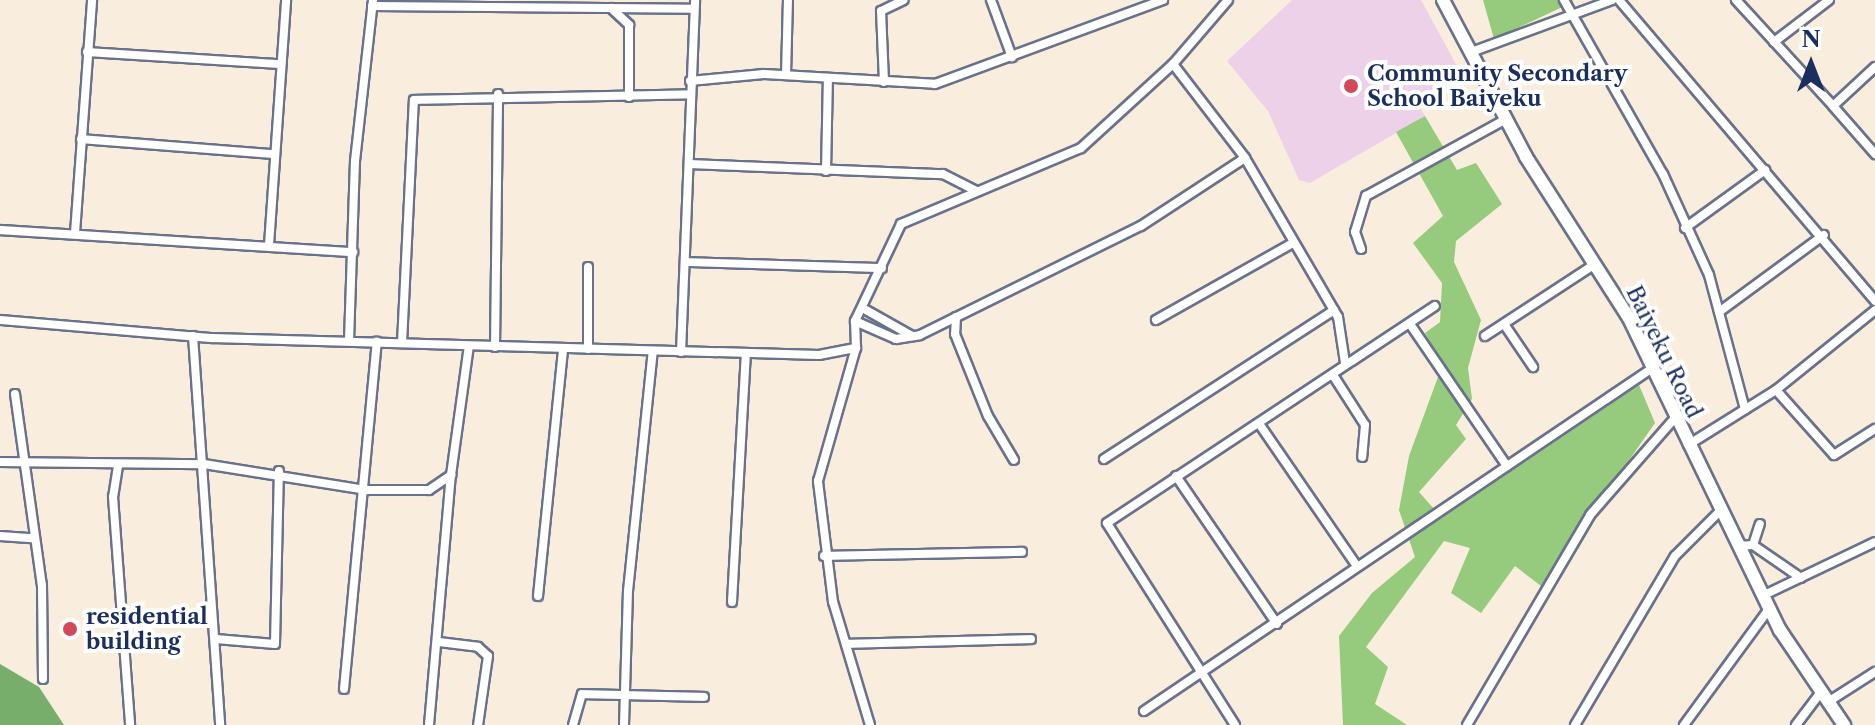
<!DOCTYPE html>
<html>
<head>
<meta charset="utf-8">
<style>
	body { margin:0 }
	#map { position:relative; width:1875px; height:725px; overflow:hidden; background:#f9eddd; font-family:"Libre Caslon Text",serif }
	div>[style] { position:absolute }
	.built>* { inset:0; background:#edd1e9 }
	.green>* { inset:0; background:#96ca7c }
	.forest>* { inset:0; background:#78ae6c }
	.roads { filter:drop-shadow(2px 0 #69728a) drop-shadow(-2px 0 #69728a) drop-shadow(0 2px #69728a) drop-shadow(0 -2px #69728a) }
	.street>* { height:8px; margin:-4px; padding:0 4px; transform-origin:4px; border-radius:4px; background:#fff }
	.secondary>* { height:12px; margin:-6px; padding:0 6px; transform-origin:6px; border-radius:6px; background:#fff }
	.dots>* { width:22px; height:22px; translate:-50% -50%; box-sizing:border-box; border:4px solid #fff; border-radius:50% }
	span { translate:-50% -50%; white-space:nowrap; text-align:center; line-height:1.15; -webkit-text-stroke:8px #fff; paint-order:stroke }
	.poi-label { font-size:22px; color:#1b2f5e; font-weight:700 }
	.left { translate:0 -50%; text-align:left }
	.street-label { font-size:22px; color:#1b2f5e }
	.north { position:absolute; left:1771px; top:24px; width:80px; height:80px; -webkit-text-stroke:6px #fff; paint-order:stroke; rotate:0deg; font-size:22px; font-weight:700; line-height:32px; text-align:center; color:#1b2f5e }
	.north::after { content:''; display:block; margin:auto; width:28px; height:36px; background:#1b2f5e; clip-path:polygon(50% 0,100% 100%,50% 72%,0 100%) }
</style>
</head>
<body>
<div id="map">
	<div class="built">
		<div style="clip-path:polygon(1292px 0,1421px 0,1464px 79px,1419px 106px,1425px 116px,1310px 183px,1299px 180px,1268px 111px,1227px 61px)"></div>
	</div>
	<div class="green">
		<div style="clip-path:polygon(1483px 0,1572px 0,1573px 2px,1494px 39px)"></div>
		<div style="clip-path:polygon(1425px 116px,1457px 170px,1476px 163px,1502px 204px,1456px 241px,1454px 262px,1481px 320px,1468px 368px,1472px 399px,1456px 425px,1466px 439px,1419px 492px,1442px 518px,1639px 385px,1655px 423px,1541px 586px,1515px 566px,1481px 613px,1451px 593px,1470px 548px,1444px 541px,1366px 647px,1388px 667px,1375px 704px,1407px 725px,1343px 725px,1339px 636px,1372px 593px,1415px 557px,1399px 510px,1409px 456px,1442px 366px,1425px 333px,1440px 322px,1442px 283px,1413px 243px,1443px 216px,1396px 132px)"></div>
	</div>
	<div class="forest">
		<div style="clip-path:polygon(0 664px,39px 687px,64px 725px,0 725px)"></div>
	</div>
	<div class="roads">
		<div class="street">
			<div style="left:991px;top:0;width:61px;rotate:69.8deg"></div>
			<div style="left:1564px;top:0;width:200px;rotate:60.4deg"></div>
			<div style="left:1663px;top:174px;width:111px;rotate:65.5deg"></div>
			<div style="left:1709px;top:275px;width:139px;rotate:75deg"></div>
			<div style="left:1619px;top:0;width:395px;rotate:49.6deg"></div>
			<div style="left:1736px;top:0;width:144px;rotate:47.5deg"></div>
			<div style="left:372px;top:6px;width:322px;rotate:0.5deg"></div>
			<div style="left:611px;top:8px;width:25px;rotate:43deg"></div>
			<div style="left:629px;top:25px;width:72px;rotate:90deg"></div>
			<div style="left:1774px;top:42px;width:69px;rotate:-37.4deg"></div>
			<div style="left:87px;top:52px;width:193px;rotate:3.6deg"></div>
			<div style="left:1471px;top:52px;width:150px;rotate:-20.2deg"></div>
			<div style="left:1173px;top:64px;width:118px;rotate:52.5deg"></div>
			<div style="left:1245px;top:158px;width:184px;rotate:59.7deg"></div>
			<div style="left:1338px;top:317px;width:47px;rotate:81.3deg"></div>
			<div style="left:1875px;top:67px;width:57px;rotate:137.1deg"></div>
			<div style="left:1833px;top:106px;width:64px;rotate:48.8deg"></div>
			<div style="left:786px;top:75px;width:75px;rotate:-88.5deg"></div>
			<div style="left:690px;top:81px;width:74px;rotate:-5.4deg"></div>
			<div style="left:764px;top:74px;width:171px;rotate:3.3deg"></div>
			<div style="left:935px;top:84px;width:243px;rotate:-20.2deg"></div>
			<div style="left:884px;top:82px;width:71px;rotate:-92.4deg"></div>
			<div style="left:881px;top:11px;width:25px;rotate:-26deg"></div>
			<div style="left:81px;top:139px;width:192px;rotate:4.5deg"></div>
			<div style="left:689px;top:164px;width:254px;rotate:2.3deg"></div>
			<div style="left:943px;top:174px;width:36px;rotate:27deg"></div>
			<div style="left:826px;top:171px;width:93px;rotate:-88.8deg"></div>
			<div style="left:1685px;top:228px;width:99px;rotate:-35.9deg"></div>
			<div style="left:0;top:230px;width:354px;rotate:3.6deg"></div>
			<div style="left:75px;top:233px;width:234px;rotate:-85.8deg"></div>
			<div style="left:269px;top:245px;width:246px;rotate:-86deg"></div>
			<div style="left:1361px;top:249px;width:18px;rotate:-109deg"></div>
			<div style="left:1355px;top:232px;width:38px;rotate:-73deg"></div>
			<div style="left:1366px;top:196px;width:160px;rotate:-28.8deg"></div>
			<div style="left:686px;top:262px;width:196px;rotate:1.8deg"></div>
			<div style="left:588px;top:267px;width:82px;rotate:90deg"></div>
			<div style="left:866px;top:310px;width:53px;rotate:29.5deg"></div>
			<div style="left:1719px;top:312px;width:130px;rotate:-36.3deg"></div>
			<div style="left:956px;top:317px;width:17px;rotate:93deg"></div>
			<div style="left:955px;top:334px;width:88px;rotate:68.1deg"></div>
			<div style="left:988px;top:416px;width:51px;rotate:59.4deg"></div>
			<div style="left:0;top:320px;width:213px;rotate:4.9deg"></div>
			<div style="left:212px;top:338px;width:607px;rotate:1.6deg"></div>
			<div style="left:819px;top:355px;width:38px;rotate:-11deg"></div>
			<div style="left:1156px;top:320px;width:155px;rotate:-29.4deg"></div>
			<div style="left:855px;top:321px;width:45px;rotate:23.7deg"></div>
			<div style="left:896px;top:339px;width:24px;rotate:-9deg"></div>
			<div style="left:920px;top:335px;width:246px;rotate:-26.3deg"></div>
			<div style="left:1141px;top:226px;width:124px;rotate:-33.2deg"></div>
			<div style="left:1410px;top:324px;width:172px;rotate:55.7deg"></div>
			<div style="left:1504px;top:324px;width:52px;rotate:56deg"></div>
			<div style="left:193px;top:336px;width:390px;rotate:86deg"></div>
			<div style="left:1485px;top:336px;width:131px;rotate:-33.2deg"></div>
			<div style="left:349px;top:341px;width:180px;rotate:-88.1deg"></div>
			<div style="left:355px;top:161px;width:162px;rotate:-83.6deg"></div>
			<div style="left:402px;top:343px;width:243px;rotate:-87.2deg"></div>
			<div style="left:414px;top:100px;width:276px;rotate:-1.2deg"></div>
			<div style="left:495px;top:347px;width:253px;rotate:-89.3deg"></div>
			<div style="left:681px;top:352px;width:352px;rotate:-87.7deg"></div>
			<div style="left:1333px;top:375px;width:59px;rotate:57.4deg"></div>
			<div style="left:1365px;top:425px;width:32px;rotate:95deg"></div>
			<div style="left:1776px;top:390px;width:87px;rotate:48.3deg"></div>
			<div style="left:1834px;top:455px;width:49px;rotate:-32.4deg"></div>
			<div style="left:15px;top:394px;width:193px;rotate:82deg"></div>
			<div style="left:42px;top:585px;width:94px;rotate:89.4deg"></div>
			<div style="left:1260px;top:425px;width:171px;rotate:55.5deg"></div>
			<div style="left:1688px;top:445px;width:104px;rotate:-32deg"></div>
			<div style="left:1776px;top:390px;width:127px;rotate:-38.9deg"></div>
			<div style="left:1104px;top:459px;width:274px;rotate:-32.9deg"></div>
			<div style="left:0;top:462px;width:204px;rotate:0.6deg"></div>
			<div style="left:204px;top:464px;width:165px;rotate:9.1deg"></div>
			<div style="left:367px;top:490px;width:62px"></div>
			<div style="left:429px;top:490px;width:27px;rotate:-34deg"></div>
			<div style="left:451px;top:475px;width:130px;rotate:-82.1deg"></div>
			<div style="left:118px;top:466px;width:31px;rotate:99deg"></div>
			<div style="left:113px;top:497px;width:229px;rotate:85.7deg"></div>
			<div style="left:1176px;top:476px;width:179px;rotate:55.7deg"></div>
			<div style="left:0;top:536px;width:32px;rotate:4deg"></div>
			<div style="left:1753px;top:545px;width:22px;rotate:-72deg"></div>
			<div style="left:1738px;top:546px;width:15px;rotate:-4deg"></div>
			<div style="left:1753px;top:545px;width:58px;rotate:34.5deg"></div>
			<div style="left:824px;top:556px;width:198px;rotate:-1.2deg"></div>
			<div style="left:538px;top:596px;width:249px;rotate:-84.2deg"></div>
			<div style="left:1762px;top:596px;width:125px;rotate:-25.5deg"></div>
			<div style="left:732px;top:602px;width:248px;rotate:-86.8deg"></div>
			<div style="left:216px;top:639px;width:59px;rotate:4.8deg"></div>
			<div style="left:275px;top:644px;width:173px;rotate:-88.7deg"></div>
			<div style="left:439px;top:642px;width:39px;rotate:7deg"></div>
			<div style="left:478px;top:647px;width:13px;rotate:42deg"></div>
			<div style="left:488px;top:656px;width:70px;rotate:98.2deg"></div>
			<div style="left:846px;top:644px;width:185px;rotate:-1.5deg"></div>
			<div style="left:344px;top:689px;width:349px;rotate:-84.6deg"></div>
			<div style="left:1828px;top:702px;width:56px;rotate:-32.6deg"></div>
			<div style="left:1144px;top:711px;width:612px;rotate:-34deg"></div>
			<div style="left:429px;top:725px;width:251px;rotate:-85deg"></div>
			<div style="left:573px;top:725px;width:32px;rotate:-74deg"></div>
			<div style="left:582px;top:694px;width:122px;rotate:1.4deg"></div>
			<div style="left:624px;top:725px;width:134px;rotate:-88.3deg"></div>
			<div style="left:628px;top:591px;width:241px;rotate:-84.1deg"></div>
			<div style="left:870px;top:725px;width:128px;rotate:-106.7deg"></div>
			<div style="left:833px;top:602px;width:122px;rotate:-97.1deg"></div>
			<div style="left:818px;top:481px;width:138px;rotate:-74.1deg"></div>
			<div style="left:856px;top:348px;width:27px;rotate:-92deg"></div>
			<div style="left:855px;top:321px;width:107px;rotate:-64.6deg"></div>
			<div style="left:901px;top:224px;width:195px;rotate:-22.9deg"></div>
			<div style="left:1081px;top:148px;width:125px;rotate:-42.4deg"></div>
			<div style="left:1173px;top:64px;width:84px;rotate:-49.3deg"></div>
			<div style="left:1235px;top:725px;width:239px;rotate:-122.4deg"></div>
			<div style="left:1107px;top:523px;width:393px;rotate:-33.5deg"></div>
			<div style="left:1467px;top:725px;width:243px;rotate:-59.6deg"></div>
			<div style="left:1590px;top:515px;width:129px;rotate:-48.8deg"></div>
			<div style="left:1575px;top:725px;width:196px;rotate:-59.4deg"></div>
			<div style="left:1675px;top:556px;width:65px;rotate:-45deg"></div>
			<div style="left:1684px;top:725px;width:144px;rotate:-53.8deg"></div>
			<div style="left:1796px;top:725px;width:41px;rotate:-52.9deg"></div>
		</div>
		<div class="secondary">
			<div style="left:1443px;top:0;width:178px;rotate:62.1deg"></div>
			<div style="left:1526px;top:157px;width:191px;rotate:57.4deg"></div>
			<div style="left:1629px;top:318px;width:347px;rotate:64.2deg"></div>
			<div style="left:1780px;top:630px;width:115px;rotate:56deg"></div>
		</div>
	</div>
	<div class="dots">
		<div style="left:1351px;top:86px;background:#d1495b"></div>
		<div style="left:70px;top:629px;background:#d1495b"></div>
	</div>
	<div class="poi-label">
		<span class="left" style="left:1367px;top:86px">Community Secondary<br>School Baiyeku</span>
		<span class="left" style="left:86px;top:629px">residential<br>building</span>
	</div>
	<div class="street-label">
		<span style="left:1664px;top:352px;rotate:64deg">Baiyeku Road</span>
	</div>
	<div class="north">N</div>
</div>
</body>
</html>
